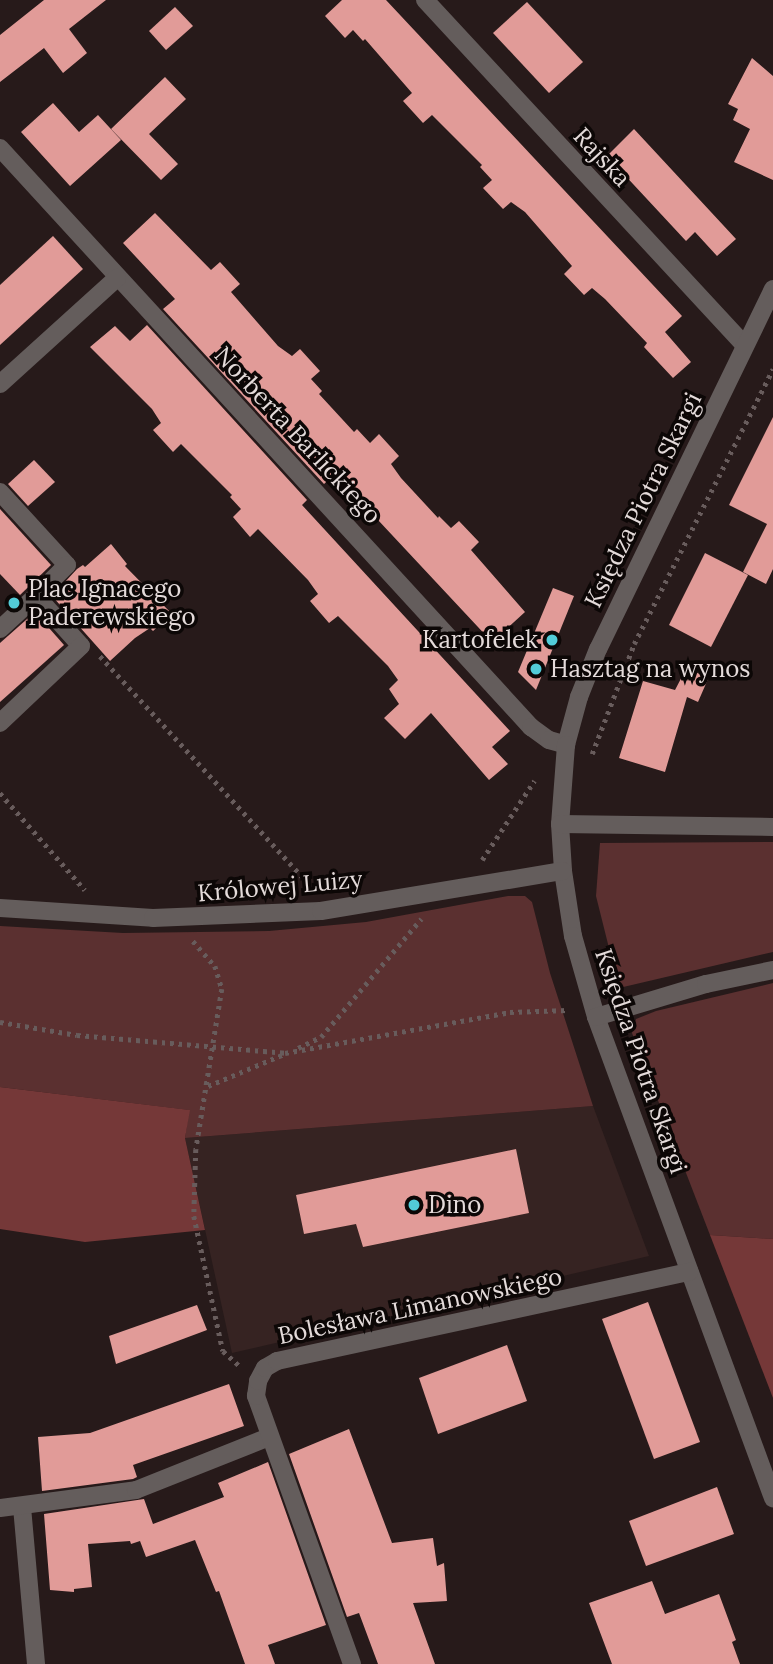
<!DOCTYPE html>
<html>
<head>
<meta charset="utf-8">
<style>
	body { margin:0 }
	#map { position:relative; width:773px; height:1664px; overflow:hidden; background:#271a1a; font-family:Lora,serif }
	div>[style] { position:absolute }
	.built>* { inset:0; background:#362322 }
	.green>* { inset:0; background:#5b3030 }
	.forest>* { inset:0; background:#753838 }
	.building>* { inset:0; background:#e19b98 }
	.path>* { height:4.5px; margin-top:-2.25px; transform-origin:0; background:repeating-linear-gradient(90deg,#685c5c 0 3.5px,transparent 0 8.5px) }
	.minor>* { height:18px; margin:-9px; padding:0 9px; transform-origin:9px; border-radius:9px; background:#645d5c }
	.dots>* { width:19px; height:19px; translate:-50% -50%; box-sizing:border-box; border:4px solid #0c0706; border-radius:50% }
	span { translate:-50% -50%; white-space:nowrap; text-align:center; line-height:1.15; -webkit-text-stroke:7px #0c0706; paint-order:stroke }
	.street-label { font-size:24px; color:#e4dbda }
	.poi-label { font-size:24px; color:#e4dbda }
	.left { translate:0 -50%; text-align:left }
	.right { translate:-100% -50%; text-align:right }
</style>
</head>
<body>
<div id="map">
	<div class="built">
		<div style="clip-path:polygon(593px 1106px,649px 1256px,232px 1353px,185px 1138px)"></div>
	</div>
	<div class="green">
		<div style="clip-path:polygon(773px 842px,773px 952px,619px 988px,596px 896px,600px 843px)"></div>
		<div style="clip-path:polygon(508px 896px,525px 896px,532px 902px,550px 973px,593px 1106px,185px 1138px,189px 1110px,0 1087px,0 926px,123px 933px,269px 931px,366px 922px)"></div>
		<div style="clip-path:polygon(773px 983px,773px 1239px,710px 1235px,632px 1033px,636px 1019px,656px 1011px)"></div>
	</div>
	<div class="forest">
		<div style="clip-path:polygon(0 1087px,190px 1110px,185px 1138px,205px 1230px,85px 1242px,0 1229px)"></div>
		<div style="clip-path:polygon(710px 1235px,773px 1239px,773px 1398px)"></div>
	</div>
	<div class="building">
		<div style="clip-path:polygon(44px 0,106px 0,69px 29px,87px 53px,63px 73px,44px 48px,0 82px,0 35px)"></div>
		<div style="clip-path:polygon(342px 0,386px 0,682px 316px,665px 332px,691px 362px,673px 378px,644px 347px,647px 343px,605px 299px,592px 288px,584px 295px,564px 274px,572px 266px,525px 212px,511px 202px,503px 209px,483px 188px,492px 180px,480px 167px,482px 165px,432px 115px,423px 123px,403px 101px,412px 93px,365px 39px,363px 41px,353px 30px,345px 38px,325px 16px)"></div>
		<div style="clip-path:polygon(527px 2px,583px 62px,549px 93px,493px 33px)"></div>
		<div style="clip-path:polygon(175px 7px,193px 26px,166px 50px,149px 31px)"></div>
		<div style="clip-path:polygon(752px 58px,773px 76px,773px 180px,734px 162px,750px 129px,733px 120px,738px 109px,728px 104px)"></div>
		<div style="clip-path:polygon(165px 77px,186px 99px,149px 134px,178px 164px,161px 180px,111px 129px)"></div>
		<div style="clip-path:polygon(53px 103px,79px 132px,98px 115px,121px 140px,70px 186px,21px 132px)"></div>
		<div style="clip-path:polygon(634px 129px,736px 239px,717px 256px,695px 232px,686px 241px,607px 156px)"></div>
		<div style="clip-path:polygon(155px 213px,211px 270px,220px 262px,240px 284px,231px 292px,278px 346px,292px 356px,300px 349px,320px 371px,311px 379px,322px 391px,319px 394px,354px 432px,357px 429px,370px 443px,379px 434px,399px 456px,391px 464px,401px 478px,438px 518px,439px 516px,451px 528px,459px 521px,479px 542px,471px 550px,525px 612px,492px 642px,335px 474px,324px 484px,163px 309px,175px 299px,123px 243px)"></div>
		<div style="clip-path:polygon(53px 236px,83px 269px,0 345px,0 285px)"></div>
		<div style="clip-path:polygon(147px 325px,307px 500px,302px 505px,510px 731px,492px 747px,508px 764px,489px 780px,431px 713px,405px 739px,384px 718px,399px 704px,389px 689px,398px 680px,388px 666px,338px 616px,329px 623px,310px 601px,318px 594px,308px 580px,258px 529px,250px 537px,233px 517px,241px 509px,230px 497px,232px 495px,181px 444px,173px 452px,153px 430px,161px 423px,152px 409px,90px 347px,115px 326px,130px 341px)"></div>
		<div style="clip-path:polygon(773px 417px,773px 569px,766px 584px,743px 572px,767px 524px,729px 505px)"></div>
		<div style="clip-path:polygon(34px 460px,55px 482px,28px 506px,8px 484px)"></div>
		<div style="clip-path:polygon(0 509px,51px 565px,20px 595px,0 574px)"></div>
		<div style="clip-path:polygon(111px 544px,127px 564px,125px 566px,172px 614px,153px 631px,150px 628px,135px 638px,110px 661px,52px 596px,77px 569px,83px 565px,85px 567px)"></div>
		<div style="clip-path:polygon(705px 553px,748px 575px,711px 647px,669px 625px)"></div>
		<div style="clip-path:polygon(553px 588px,574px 596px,536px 690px,518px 672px)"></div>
		<div style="clip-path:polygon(35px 612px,64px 645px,0 702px,0 643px)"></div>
		<div style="clip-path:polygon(687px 667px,708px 679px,698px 702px,687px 697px,665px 772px,619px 758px,643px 681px,675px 690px)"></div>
		<div style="clip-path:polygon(516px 1149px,529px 1213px,363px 1247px,356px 1224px,304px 1234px,296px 1195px)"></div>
		<div style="clip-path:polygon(648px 1302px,700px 1442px,654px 1459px,602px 1319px)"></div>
		<div style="clip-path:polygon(197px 1305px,207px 1330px,116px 1364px,109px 1336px)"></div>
		<div style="clip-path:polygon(507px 1345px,527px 1401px,438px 1434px,419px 1378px)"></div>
		<div style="clip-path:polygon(229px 1384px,244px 1426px,133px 1465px,137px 1477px,133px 1479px,42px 1491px,38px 1437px,90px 1433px)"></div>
		<div style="clip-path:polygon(349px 1429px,392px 1543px,433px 1538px,437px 1566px,444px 1563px,447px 1601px,413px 1603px,435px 1664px,378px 1664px,359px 1613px,347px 1617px,289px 1454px)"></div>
		<div style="clip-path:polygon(268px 1462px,326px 1625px,268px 1645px,275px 1664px,245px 1664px,219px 1591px,216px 1592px,195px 1540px,146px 1557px,140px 1541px,131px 1544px,130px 1541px,88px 1544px,92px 1587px,74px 1589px,74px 1592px,50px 1590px,44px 1514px,144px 1499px,153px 1524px,224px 1497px,218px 1483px)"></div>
		<div style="clip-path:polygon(717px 1487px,734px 1534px,646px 1566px,629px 1521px)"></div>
		<div style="clip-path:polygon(652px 1581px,665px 1614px,719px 1594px,736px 1640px,732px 1642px,740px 1664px,612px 1664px,589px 1603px)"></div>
	</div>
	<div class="path">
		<div style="left:100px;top:656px;width:314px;rotate:47.5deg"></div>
		<div style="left:592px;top:754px;width:118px;rotate:-69.1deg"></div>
		<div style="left:634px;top:644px;width:308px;rotate:-63.2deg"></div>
		<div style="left:0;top:793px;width:129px;rotate:48.8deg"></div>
		<div style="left:482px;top:860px;width:95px;rotate:-56.6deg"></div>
		<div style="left:193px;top:941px;width:33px;rotate:49deg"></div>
		<div style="left:215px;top:966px;width:24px;rotate:73deg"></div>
		<div style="left:222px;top:989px;width:162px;rotate:99.2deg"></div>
		<div style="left:196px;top:1149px;width:67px;rotate:91.7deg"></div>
		<div style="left:194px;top:1216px;width:138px;rotate:77.9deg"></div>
		<div style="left:223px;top:1351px;width:24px;rotate:42deg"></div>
		<div style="left:0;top:1022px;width:78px;rotate:9.6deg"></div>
		<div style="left:77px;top:1035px;width:209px;rotate:4.9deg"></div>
		<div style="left:285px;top:1053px;width:229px;rotate:-10.3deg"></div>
		<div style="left:510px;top:1012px;width:58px;rotate:-2deg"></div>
		<div style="left:298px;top:1048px;width:25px;rotate:-26deg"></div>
		<div style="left:321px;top:1037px;width:155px;rotate:-49.7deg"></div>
		<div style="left:208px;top:1086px;width:82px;rotate:-22.8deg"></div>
	</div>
	<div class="minor">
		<div style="left:425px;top:0;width:471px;rotate:47.2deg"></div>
		<div style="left:0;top:148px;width:786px;rotate:47.48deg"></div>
		<div style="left:531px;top:727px;width:22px;rotate:36deg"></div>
		<div style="left:549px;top:740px;width:18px;rotate:16deg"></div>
		<div style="left:773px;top:289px;width:400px;rotate:115.9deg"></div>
		<div style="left:598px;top:649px;width:52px;rotate:111.6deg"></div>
		<div style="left:579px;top:697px;width:50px;rotate:105.2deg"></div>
		<div style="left:566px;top:745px;width:79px;rotate:94.3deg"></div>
		<div style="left:560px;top:824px;width:47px;rotate:86.3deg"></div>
		<div style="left:563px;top:871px;width:66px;rotate:81.3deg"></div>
		<div style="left:573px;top:936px;width:84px;rotate:74.1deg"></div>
		<div style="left:596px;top:1017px;width:513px;rotate:69.8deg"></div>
		<div style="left:0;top:384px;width:158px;rotate:-42.2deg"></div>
		<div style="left:0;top:492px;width:99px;rotate:47.5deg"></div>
		<div style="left:67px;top:565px;width:44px;rotate:135deg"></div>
		<div style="left:36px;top:596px;width:67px;rotate:48deg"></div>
		<div style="left:81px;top:646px;width:112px;rotate:136.5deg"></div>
		<div style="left:0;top:629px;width:49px;rotate:-42.5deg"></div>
		<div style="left:560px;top:824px;width:213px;rotate:0.8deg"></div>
		<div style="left:0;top:908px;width:153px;rotate:3.7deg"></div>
		<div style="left:153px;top:918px;width:168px;rotate:-2.4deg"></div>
		<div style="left:321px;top:911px;width:245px;rotate:-9.4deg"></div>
		<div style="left:596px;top:1017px;width:115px;rotate:-16.7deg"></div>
		<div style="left:706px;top:984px;width:68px;rotate:-11.8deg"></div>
		<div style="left:22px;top:1507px;width:158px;rotate:84.9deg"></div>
		<div style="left:0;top:1508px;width:137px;rotate:-7.5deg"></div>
		<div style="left:136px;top:1490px;width:143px;rotate:-21.7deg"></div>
		<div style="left:352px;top:1664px;width:285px;rotate:-109.7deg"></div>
		<div style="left:256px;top:1396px;width:15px;rotate:-82deg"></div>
		<div style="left:258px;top:1381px;width:15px;rotate:-62deg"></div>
		<div style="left:265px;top:1368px;width:14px;rotate:-30deg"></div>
		<div style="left:277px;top:1361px;width:422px;rotate:-12.2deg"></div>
	</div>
	<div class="dots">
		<div style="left:14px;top:603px;background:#52cbd7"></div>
		<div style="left:552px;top:640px;background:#52cbd7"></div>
		<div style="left:536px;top:669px;background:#52cbd7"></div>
		<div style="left:414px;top:1205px;background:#52cbd7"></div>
	</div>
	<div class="street-label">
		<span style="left:602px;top:157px;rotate:47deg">Rajska</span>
		<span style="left:298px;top:435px;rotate:47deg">Norberta Barlickiego</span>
		<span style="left:643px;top:500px;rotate:-64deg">Księdza Piotra Skargi</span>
		<span style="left:280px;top:886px;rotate:-5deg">Królowej Luizy</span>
		<span style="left:641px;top:1061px;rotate:71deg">Księdza Piotra Skargi</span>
		<span style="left:420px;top:1306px;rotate:-12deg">Bolesława Limanowskiego</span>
	</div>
	<div class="poi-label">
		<span class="left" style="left:28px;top:603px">Plac Ignacego<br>Paderewskiego</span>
		<span class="right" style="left:538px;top:640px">Kartofelek</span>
		<span class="left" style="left:550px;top:669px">Hasztag na wynos</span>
		<span class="left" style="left:428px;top:1205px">Dino</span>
	</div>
</div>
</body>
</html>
